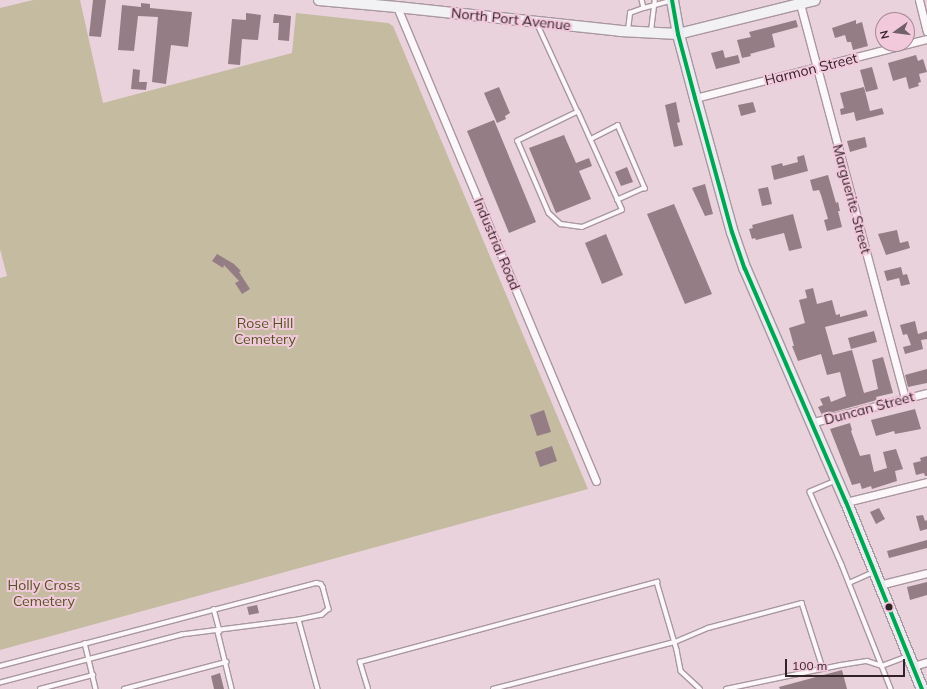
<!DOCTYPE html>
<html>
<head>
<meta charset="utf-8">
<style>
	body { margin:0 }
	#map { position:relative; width:927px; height:689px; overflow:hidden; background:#e9d2dc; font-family:Mulish,sans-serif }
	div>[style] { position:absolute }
	.green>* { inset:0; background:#c4bba0 }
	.building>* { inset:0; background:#947d84 }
	.roads { filter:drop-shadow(1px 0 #a9979f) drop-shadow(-1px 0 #a9979f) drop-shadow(0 1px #a9979f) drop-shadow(0 -1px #a9979f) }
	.service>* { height:3.5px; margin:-1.75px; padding:0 1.75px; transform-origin:1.75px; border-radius:1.75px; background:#fcf8fa }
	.minor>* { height:7px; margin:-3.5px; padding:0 3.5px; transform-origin:3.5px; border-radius:3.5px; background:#fcf8fa }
	.secondary>* { height:10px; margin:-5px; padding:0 5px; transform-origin:5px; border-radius:5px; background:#f2f2f5 }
	.primary>* { height:11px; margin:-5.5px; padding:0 5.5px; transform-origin:5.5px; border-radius:5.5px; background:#e9ecf0 }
	.bus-1>* { height:4px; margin:-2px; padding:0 2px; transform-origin:2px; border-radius:2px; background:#00a651 }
	.dots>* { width:11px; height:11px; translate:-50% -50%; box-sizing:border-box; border:2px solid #f2c9db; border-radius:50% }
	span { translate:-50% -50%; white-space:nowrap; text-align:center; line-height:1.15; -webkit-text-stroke:4px #f2c9db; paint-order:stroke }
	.street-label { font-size:14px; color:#322329 }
	.park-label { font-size:14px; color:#53541f }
	.north { position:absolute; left:875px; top:12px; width:40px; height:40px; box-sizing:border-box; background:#f2c9db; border:1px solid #a58794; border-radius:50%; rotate:256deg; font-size:11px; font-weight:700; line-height:16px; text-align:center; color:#322329 }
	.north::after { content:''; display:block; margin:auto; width:14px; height:18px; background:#726068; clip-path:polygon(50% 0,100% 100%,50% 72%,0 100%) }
	.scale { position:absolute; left:785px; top:659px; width:120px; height:18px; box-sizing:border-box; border:2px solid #322329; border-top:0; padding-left:5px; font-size:12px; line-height:14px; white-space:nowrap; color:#322329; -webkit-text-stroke:3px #f2c9db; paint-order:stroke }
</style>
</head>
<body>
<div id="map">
	<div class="green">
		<div style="clip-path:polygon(33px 0,80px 0,103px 103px,292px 53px,296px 13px,388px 23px,393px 26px,588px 489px,0 650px,0 278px,7px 276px,0 249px,0 8px)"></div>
	</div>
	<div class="building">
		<div style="clip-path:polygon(93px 0,106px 0,101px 37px,89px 36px)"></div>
		<div style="clip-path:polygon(141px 3px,150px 4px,150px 8px,192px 12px,188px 47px,171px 45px,166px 84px,152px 82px,158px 17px,138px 16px,134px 51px,118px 50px,122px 5px,141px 7px)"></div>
		<div style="clip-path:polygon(246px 13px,261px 15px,258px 40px,242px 39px,240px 65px,228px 64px,232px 19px,246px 20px)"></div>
		<div style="clip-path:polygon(274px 14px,291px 16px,289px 41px,278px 40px,279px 23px,273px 23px)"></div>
		<div style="clip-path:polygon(796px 20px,798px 27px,772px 34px,775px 47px,750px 54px,751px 56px,742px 58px,737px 40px,751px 37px,749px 32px)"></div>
		<div style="clip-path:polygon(856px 20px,856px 24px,862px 22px,868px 46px,853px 50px,851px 42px,847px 42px,845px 35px,835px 38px,832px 28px)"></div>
		<div style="clip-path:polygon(723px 50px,725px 58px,738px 55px,740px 63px,716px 69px,711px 53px)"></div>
		<div style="clip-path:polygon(916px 55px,918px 61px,923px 59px,927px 72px,919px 74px,921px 82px,918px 83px,919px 86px,909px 89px,906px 77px,893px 81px,888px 63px)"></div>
		<div style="clip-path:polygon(872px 67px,878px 89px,866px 92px,860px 70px)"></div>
		<div style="clip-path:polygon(133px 69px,140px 70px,139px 82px,147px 82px,146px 90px,131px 89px)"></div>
		<div style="clip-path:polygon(499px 87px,510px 113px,505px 116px,506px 119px,497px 123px,484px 93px)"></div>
		<div style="clip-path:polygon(864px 87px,870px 111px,882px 108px,884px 114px,856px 121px,854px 112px,841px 115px,840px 109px,844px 108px,840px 93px)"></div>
		<div style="clip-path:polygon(676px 102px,680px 122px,677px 123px,683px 145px,674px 147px,665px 105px)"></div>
		<div style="clip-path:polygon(753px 102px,756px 112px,741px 116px,738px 105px)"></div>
		<div style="clip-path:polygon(494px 120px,536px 222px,509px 233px,467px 131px)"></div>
		<div style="clip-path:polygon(564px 135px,576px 163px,589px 158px,592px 166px,579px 171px,591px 199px,556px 213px,529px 148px)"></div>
		<div style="clip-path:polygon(865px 137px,867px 147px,850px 152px,847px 141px)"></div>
		<div style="clip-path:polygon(804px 155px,808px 171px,774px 180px,771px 166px,782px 163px,783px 166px,798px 162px,797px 157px)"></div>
		<div style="clip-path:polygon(627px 167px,633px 182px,621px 186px,615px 172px)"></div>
		<div style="clip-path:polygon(828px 175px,836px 203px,838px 202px,840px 211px,838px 211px,842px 227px,827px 231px,824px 220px,828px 219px,821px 195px,819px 190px,813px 191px,810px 180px)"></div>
		<div style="clip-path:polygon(705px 184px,713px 214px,705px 216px,692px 188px)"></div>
		<div style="clip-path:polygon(768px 187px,772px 204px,762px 206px,758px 189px)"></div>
		<div style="clip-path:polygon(674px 204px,712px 294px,685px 304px,647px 214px)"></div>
		<div style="clip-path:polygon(793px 214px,802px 248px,789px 251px,784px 233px,756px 240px,755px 238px,752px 239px,749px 229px,753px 228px,752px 225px)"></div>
		<div style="clip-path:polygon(897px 230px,900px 243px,908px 241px,910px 248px,886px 255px,878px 234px)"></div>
		<div style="clip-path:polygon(606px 234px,623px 275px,602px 284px,585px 243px)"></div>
		<div style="clip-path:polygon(217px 254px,234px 264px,241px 271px,239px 272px,250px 289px,242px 294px,235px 283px,239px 281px,224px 265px,223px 268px,212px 261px)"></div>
		<div style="clip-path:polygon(901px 267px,903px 275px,907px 274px,910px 284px,901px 286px,899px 278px,887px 281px,884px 271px)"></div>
		<div style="clip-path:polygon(813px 288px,817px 304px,832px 300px,836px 315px,840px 314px,840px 317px,866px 310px,868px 316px,825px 327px,833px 355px,852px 350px,864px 393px,878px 389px,872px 360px,883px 357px,893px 393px,876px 397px,877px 400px,822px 415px,818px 407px,823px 405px,820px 399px,829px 396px,831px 402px,846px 396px,840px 372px,827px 375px,821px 354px,798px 361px,792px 346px,794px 346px,789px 328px,805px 323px,799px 300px,807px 298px,805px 290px)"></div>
		<div style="clip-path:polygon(915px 321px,918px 334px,927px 331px,927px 339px,921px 340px,923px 349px,905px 354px,903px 347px,911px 345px,907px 334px,903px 335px,900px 325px)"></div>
		<div style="clip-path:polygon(874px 331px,877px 342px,851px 349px,848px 338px)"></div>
		<div style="clip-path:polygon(927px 369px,927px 383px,908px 387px,905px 375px)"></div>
		<div style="clip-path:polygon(915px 409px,921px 429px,895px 434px,894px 431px,876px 436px,871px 420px)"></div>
		<div style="clip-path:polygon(544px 410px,551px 432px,537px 436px,530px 415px)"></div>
		<div style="clip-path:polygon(850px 423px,852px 430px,851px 431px,860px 456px,870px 454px,874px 472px,887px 468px,883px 452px,896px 449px,903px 469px,895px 471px,897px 481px,872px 489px,871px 486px,862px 489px,860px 483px,852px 485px,830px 429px)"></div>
		<div style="clip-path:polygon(552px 446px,557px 461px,540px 467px,535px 452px)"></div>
		<div style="clip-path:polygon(927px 456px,927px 476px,925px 476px,924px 473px,916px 475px,913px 463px,921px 461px,920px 458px)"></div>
		<div style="clip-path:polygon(879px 508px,885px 519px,876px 524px,870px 512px)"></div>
		<div style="clip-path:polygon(923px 515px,925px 521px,927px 520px,927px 529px,920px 531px,916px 516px)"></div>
		<div style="clip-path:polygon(927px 540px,927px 548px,889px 558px,887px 551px)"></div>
		<div style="clip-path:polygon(927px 582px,927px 595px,910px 600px,907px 587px)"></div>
		<div style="clip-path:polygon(257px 605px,259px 613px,249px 615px,247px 607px)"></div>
		<div style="clip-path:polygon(842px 670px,847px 689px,780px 689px,779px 687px)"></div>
		<div style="clip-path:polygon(220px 673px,224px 689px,214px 689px,211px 676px)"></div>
	</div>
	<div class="roads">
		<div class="service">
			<div style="left:642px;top:0;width:8px;rotate:76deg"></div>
			<div style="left:644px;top:8px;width:28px;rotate:-15deg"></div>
			<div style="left:538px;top:25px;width:96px;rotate:65.3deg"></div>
			<div style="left:578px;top:112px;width:67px;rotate:154.2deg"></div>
			<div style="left:518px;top:141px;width:78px;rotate:66.7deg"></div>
			<div style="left:549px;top:213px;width:16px;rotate:43deg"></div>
			<div style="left:561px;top:224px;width:21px;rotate:8deg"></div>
			<div style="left:582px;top:227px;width:43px;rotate:-23deg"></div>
			<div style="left:622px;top:210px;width:107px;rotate:-114.2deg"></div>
			<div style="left:628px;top:30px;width:17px;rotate:-83deg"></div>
			<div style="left:630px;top:13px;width:15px;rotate:-20deg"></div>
			<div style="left:651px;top:31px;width:31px;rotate:-83deg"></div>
			<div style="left:591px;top:139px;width:30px;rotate:-27deg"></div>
			<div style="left:618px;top:125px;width:69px;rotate:66.8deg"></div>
			<div style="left:645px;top:188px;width:30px;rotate:156deg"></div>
			<div style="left:836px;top:481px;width:28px;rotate:157deg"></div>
			<div style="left:810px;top:492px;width:80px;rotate:66.3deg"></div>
			<div style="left:842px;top:565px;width:133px;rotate:68.4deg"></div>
			<div style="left:849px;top:583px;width:27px;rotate:-24deg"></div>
			<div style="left:214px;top:609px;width:23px;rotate:75deg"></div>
			<div style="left:299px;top:620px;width:72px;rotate:74.6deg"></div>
			<div style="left:218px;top:632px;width:59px;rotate:76.2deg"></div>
			<div style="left:85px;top:643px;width:47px;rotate:76.6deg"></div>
			<div style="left:0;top:666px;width:327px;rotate:-14.7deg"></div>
			<div style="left:316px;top:583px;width:5px;rotate:11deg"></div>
			<div style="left:321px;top:584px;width:4px;rotate:56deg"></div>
			<div style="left:323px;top:587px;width:23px;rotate:75deg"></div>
			<div style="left:329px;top:609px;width:9px;rotate:139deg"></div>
			<div style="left:322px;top:615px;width:24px;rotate:168deg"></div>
			<div style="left:299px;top:620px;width:118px;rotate:172.7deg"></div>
			<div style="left:182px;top:635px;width:188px;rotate:165.2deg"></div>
			<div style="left:40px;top:689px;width:55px;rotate:-14.8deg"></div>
			<div style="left:124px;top:689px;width:106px;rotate:-14.8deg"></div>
			<div style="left:368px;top:689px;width:28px;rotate:-107deg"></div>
			<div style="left:360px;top:662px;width:308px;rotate:-15.1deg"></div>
			<div style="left:657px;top:582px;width:71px;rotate:73.6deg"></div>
			<div style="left:677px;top:650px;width:21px;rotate:79deg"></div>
			<div style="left:681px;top:671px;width:26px;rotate:43deg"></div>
			<div style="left:493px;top:689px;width:188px;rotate:-14.5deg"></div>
			<div style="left:675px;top:642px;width:36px;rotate:-23deg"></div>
			<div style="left:708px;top:628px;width:97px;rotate:-14.9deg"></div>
			<div style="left:802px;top:603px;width:68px;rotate:72.1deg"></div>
			<div style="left:726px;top:689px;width:117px;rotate:-11.8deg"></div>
			<div style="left:841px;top:665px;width:26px;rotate:-9deg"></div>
			<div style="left:867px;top:661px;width:16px;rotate:18deg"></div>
			<div style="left:882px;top:666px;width:28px;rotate:-21deg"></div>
		</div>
		<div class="minor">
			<div style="left:799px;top:0;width:412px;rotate:75.1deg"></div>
			<div style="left:919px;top:0;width:32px;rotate:76deg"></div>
			<div style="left:397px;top:7px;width:514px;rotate:67.23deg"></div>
			<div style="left:695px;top:98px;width:239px;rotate:-14.3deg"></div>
			<div style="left:810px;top:423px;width:121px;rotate:-14.4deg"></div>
			<div style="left:846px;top:502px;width:83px;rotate:-13.9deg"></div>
			<div style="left:879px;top:585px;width:49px;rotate:-14deg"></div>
			<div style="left:913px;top:666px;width:15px;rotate:-16deg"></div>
		</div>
		<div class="secondary">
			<div style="left:319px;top:0;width:78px;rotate:5.1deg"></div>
			<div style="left:397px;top:7px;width:224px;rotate:6.1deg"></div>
			<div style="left:620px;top:31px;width:58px;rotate:3deg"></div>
			<div style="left:678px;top:34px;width:141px;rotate:-13.9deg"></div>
		</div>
		<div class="primary">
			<div style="left:672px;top:0;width:35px;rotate:80deg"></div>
			<div style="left:678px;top:34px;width:66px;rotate:75.1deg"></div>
			<div style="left:695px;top:98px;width:139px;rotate:74.6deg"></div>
			<div style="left:732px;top:232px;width:39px;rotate:71deg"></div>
			<div style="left:745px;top:269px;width:254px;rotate:66.6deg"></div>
			<div style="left:846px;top:502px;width:202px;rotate:67.9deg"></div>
		</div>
	</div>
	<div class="bus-1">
		<div style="left:672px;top:0;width:35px;rotate:80deg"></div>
		<div style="left:678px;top:34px;width:66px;rotate:75.1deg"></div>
		<div style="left:695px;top:98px;width:139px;rotate:74.6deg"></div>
		<div style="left:732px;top:232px;width:39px;rotate:71deg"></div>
		<div style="left:745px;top:269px;width:254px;rotate:66.6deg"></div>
		<div style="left:846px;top:502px;width:202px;rotate:67.9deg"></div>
	</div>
	<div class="dots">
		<div style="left:889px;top:607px;background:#322329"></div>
	</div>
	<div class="street-label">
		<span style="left:511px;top:19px;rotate:6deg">North Port Avenue</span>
		<span style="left:811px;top:69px;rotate:-14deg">Harmon Street</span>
		<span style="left:852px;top:199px;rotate:75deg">Marguerite Street</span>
		<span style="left:497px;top:244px;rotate:67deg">Industrial Road</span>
		<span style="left:869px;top:408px;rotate:-15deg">Duncan Street</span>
	</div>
	<div class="park-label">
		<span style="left:265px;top:331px">Rose Hill<br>Cemetery</span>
		<span style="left:44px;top:593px">Holly Cross<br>Cemetery</span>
	</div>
	<div class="north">N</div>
	<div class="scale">100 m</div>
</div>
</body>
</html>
